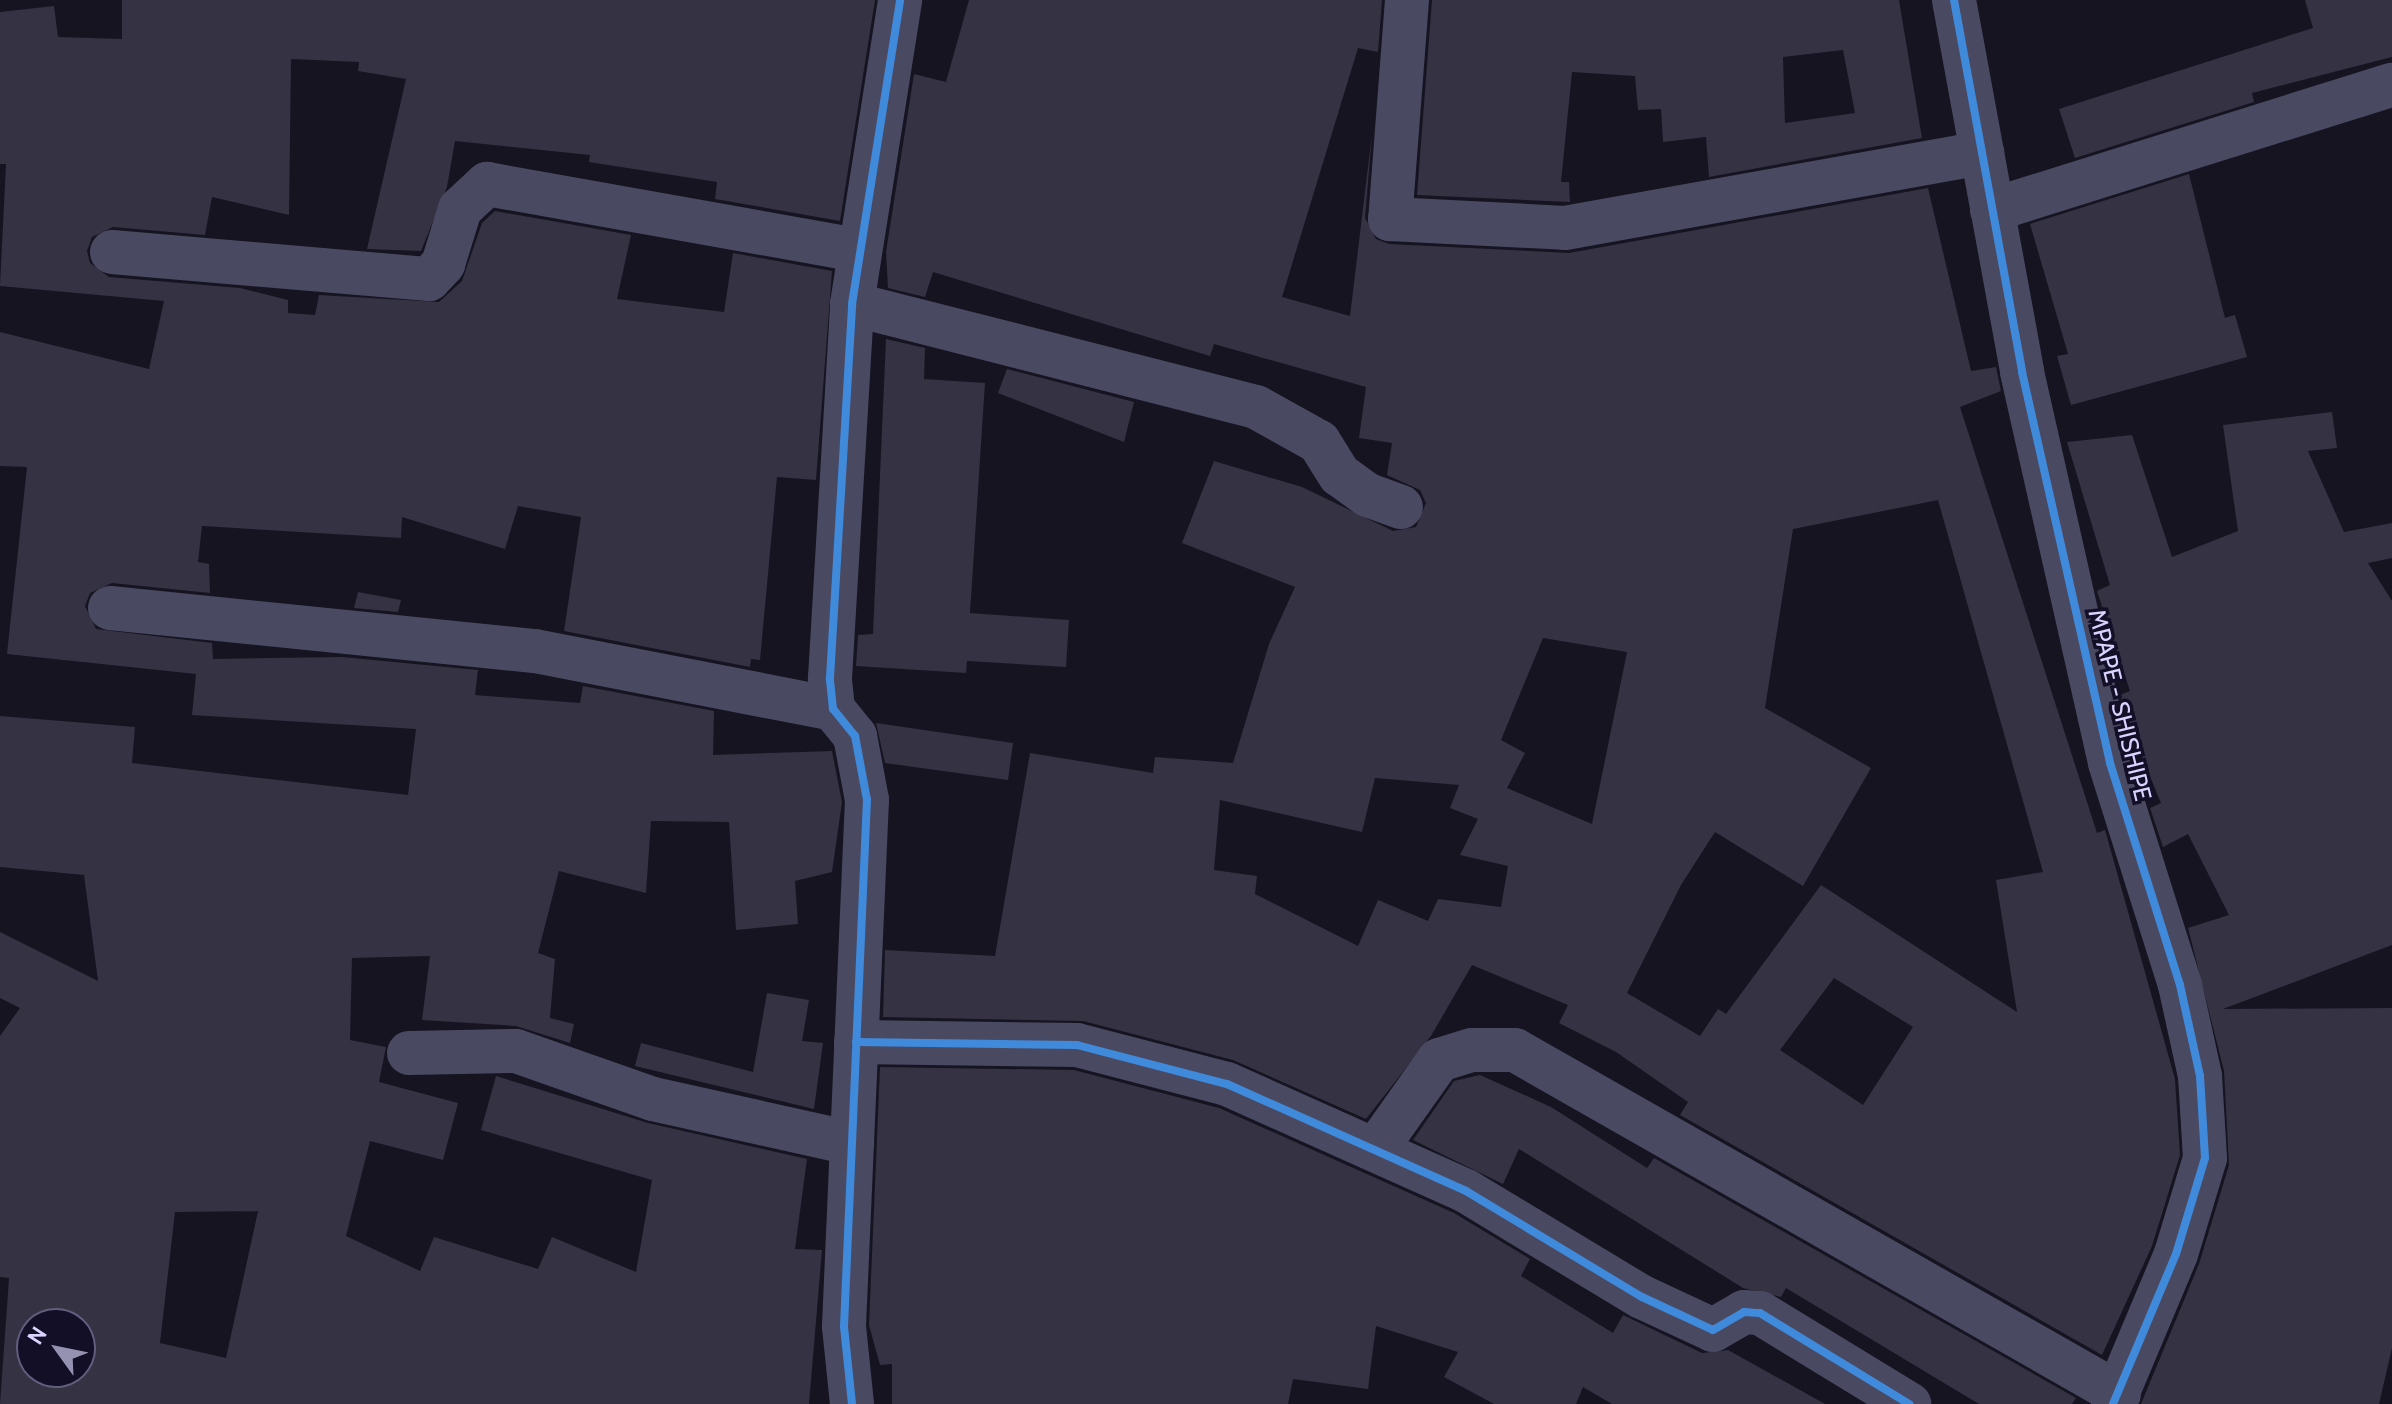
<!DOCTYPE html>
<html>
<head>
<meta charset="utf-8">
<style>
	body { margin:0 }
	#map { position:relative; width:2392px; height:1404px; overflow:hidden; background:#161421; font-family:Cabin,sans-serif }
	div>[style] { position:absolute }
	.building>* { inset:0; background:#343243 }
	.street>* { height:44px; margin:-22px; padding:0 22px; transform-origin:22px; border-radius:22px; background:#4a4962 }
	.cycleway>* { height:8px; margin:-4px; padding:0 4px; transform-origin:4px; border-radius:4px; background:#408adc }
	span { translate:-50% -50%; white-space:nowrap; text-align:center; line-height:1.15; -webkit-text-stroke:7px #130f26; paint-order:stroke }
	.street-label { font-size:24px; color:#d9d4ff }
	.north { position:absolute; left:16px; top:1308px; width:80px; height:80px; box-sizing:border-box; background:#130f26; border:2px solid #625e7d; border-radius:50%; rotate:303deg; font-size:22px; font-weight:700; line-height:32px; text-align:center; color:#d9d4ff }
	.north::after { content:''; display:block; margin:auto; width:28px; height:36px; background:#9591b1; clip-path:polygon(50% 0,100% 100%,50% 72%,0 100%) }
</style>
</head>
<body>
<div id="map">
	<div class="building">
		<div style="clip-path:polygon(evenodd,122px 0,875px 0,840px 221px,715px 199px,717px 182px,589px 162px,590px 155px,455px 141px,447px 187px,421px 251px,367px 249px,406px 79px,358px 71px,359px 62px,291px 59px,289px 215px,212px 197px,205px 235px,113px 227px,92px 237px,87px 251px,90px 263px,109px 277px,240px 288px,288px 300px,288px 313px,315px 315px,319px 295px,439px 302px,462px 281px,482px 223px,495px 211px,631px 235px,617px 299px,724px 312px,733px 253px,832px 271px,816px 480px,777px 477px,760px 660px,751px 659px,750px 667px,564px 631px,581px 517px,518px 506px,505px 549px,402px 517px,401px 538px,202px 526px,198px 562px,209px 564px,210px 593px,112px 583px,90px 593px,85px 606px,96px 629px,212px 643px,213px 659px,342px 657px,478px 670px,475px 695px,580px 703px,583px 686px,714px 711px,713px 755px,832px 751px,842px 802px,832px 872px,795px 881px,798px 924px,736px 930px,729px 822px,651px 821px,646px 893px,559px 871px,538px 953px,555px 959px,550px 1018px,574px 1024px,570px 1043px,516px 1026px,422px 1020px,430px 956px,352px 958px,350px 1040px,386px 1047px,379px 1082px,458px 1103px,443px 1160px,370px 1141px,346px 1236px,420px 1271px,434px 1237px,538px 1269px,552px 1237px,636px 1272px,652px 1180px,481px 1130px,496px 1076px,648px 1123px,807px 1159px,795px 1249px,822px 1250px,809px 1404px,0 1404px,9px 1278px,0 1277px,0 1036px,20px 1008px,0 998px,0 932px,98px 981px,84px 875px,0 867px,0 716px,135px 727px,132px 763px,408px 795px,416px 729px,192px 715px,196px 674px,7px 654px,27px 467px,0 466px,0 332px,149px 369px,164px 301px,0 286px,6px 164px,0 164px,0 12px,54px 6px,58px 37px,122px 39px,122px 0,258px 1211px,226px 1358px,160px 1343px,175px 1212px,258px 1211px,122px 0,32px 1324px,80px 1324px,80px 1372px,32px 1372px,32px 1324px)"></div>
		<div style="clip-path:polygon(evenodd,969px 0,1382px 0,1378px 52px,1358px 48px,1282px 297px,1350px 316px,1372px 134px,1365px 218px,1376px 239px,1389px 244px,1569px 253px,1928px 188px,1971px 371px,1996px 367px,2001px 391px,1960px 407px,2097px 833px,2105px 830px,2175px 1079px,2180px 1155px,2152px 1246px,2102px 1355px,1680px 1115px,1688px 1102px,1616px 1052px,1559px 1023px,1568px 1005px,1472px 965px,1431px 1036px,1366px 1119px,1233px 1060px,1083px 1021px,883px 1017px,885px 950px,995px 956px,1030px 753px,1153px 773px,1155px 757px,1233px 763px,1269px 644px,1295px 587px,1182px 543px,1214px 461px,1302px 487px,1393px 531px,1416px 527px,1426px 503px,1420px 490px,1387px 475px,1392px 443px,1359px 438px,1366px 387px,1214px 344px,1210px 356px,933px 272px,925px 297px,888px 288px,886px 252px,914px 74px,946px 82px,969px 0,1938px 500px,2043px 872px,1996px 880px,2017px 1012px,1821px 885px,1726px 1014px,1718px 1009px,1700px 1036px,1627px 993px,1681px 885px,1715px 832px,1803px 886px,1871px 768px,1765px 708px,1793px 529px,1938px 500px,969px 0,1543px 638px,1627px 652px,1592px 824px,1507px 788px,1525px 753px,1501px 740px,1543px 638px,969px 0,1375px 778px,1459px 785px,1450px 808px,1478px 819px,1460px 855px,1508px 866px,1501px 907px,1438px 899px,1428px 921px,1378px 900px,1358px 946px,1255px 894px,1257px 876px,1214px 870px,1220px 800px,1362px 832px,1375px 778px,969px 0,1834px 978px,1913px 1027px,1863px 1105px,1780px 1050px,1834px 978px)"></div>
		<div style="clip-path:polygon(evenodd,1432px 0,1899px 0,1922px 138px,1709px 177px,1706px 137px,1663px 142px,1661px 109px,1638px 110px,1635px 76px,1572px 72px,1561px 182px,1569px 182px,1570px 202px,1417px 195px,1432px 0,1843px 50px,1855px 113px,1785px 123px,1783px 57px,1843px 50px)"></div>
		<div style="clip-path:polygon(2305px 0,2392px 0,2392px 57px,2252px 93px,2254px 102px,2075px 158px,2059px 109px,2313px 28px)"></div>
		<div style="clip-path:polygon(2189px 174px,2225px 318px,2235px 315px,2247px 357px,2071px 405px,2057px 356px,2068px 354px,2030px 224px)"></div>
		<div style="clip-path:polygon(886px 339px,925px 348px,924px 379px,985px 383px,970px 613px,1069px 620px,1066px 667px,967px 661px,966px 673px,856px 666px,858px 635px,873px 634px)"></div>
		<div style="clip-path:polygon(1007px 369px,1134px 402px,1124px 442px,998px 393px)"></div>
		<div style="clip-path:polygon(2332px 412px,2337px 448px,2308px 451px,2344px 532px,2392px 523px,2392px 558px,2368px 563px,2392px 601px,2392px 945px,2223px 1009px,2392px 1008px,2392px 1348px,2379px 1404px,2141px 1404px,2199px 1264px,2229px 1165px,2224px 1071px,2188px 928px,2229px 915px,2188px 834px,2163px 847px,2150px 808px,2161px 803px,2125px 716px,2120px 695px,2130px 691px,2097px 591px,2110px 585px,2067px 442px,2132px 435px,2172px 557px,2238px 531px,2223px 425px)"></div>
		<div style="clip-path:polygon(358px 592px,401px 600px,398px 612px,354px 608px)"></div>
		<div style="clip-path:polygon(876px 723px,1013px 743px,1008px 780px,885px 763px)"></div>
		<div style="clip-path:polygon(767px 993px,809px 1000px,802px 1041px,823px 1043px,814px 1109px,635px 1066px,641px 1043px,753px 1072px)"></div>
		<div style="clip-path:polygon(880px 1067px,1074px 1070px,1219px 1108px,1454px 1213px,1530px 1259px,1521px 1276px,1613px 1333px,1623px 1315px,1702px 1353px,1728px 1350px,1825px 1404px,1612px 1404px,1583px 1387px,1576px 1404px,1494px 1404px,1444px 1377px,1458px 1352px,1376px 1326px,1368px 1389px,1293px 1379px,1288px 1404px,892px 1404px,892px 1364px,880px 1365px,869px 1325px)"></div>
		<div style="clip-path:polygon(1480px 1075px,1551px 1107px,1647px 1168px,1654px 1158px,2076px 1398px,2072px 1404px,1979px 1404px,1786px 1288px,1781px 1297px,1743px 1288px,1519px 1149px,1503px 1184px,1413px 1140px,1454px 1081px)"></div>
	</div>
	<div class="street">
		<div style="left:1407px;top:0;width:220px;rotate:94.4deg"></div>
		<div style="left:1390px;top:219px;width:175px;rotate:2.9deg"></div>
		<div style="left:1565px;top:228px;width:424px;rotate:-10.2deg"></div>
		<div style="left:1954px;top:0;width:378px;rotate:79.6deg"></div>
		<div style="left:2022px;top:372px;width:401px;rotate:77.3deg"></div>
		<div style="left:2110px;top:763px;width:233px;rotate:72.5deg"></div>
		<div style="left:2180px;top:985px;width:93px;rotate:77.6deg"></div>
		<div style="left:2200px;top:1076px;width:82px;rotate:86.5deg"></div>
		<div style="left:2205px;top:1158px;width:100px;rotate:106.8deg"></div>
		<div style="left:2176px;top:1254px;width:163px;rotate:112.8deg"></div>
		<div style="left:1992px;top:210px;width:419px;rotate:-17.4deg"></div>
		<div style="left:112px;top:252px;width:318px;rotate:4.9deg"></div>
		<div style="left:429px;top:279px;width:21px;rotate:-47deg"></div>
		<div style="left:443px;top:264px;width:58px;rotate:-72.8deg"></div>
		<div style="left:460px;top:209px;width:37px;rotate:-43deg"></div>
		<div style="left:487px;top:184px;width:378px;rotate:10.1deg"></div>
		<div style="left:852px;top:304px;width:417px;rotate:14.3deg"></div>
		<div style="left:1256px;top:407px;width:72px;rotate:29.1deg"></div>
		<div style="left:1319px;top:442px;width:39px;rotate:58deg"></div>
		<div style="left:1340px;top:475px;width:34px;rotate:36deg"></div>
		<div style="left:1368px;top:495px;width:35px;rotate:20deg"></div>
		<div style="left:110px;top:608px;width:427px;rotate:5.8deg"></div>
		<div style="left:535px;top:651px;width:304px;rotate:11deg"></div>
		<div style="left:856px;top:1042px;width:221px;rotate:0.8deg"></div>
		<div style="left:1077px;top:1045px;width:155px;rotate:14.6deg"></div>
		<div style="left:1227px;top:1084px;width:262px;rotate:24.1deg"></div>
		<div style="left:1466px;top:1191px;width:205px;rotate:31.1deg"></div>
		<div style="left:1642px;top:1297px;width:78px;rotate:24.9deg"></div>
		<div style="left:1713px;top:1330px;width:36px;rotate:-30deg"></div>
		<div style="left:1744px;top:1312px;width:16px;rotate:4deg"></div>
		<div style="left:1760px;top:1313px;width:175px;rotate:31.4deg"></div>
		<div style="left:409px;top:1053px;width:107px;rotate:-1.1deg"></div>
		<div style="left:516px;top:1051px;width:145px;rotate:19.3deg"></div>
		<div style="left:653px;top:1099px;width:204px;rotate:12.5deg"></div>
		<div style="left:1378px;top:1146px;width:105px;rotate:-54.7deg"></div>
		<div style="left:1439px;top:1060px;width:34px;rotate:-17deg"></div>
		<div style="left:1472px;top:1050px;width:43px"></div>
		<div style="left:1515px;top:1050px;width:695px;rotate:29.66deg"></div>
		<div style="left:852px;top:1404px;width:78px;rotate:-95.9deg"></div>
		<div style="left:844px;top:1326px;width:527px;rotate:-87.5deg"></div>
		<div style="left:867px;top:800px;width:65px;rotate:-100.6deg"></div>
		<div style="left:855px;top:736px;width:35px;rotate:-129deg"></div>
		<div style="left:833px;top:709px;width:31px;rotate:-96deg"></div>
		<div style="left:830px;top:678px;width:375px;rotate:-86.6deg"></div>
		<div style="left:852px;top:304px;width:308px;rotate:-81deg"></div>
	</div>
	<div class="cycleway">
		<div style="left:1954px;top:0;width:378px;rotate:79.6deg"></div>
		<div style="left:2022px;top:372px;width:401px;rotate:77.3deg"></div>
		<div style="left:2110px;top:763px;width:233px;rotate:72.5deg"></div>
		<div style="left:2180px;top:985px;width:93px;rotate:77.6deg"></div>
		<div style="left:2200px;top:1076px;width:82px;rotate:86.5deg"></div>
		<div style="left:2205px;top:1158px;width:100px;rotate:106.8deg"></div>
		<div style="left:2176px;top:1254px;width:163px;rotate:112.8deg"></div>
		<div style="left:856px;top:1042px;width:221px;rotate:0.8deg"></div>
		<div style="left:1077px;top:1045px;width:155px;rotate:14.6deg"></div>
		<div style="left:1227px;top:1084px;width:262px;rotate:24.1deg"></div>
		<div style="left:1466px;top:1191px;width:205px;rotate:31.1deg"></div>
		<div style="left:1642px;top:1297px;width:78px;rotate:24.9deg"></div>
		<div style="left:1713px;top:1330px;width:36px;rotate:-30deg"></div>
		<div style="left:1744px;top:1312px;width:16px;rotate:4deg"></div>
		<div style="left:1760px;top:1313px;width:175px;rotate:31.4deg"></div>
		<div style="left:852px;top:1404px;width:78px;rotate:-95.9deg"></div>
		<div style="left:844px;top:1326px;width:527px;rotate:-87.5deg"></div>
		<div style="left:867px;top:800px;width:65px;rotate:-100.6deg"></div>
		<div style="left:855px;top:736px;width:35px;rotate:-129deg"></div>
		<div style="left:833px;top:709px;width:31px;rotate:-96deg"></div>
		<div style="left:830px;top:678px;width:375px;rotate:-86.6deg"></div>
		<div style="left:852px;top:304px;width:308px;rotate:-81deg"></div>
	</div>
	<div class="street-label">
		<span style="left:2120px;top:705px;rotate:76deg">MPAPE - SHISHIPE</span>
	</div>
	<div class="north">N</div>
</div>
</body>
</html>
